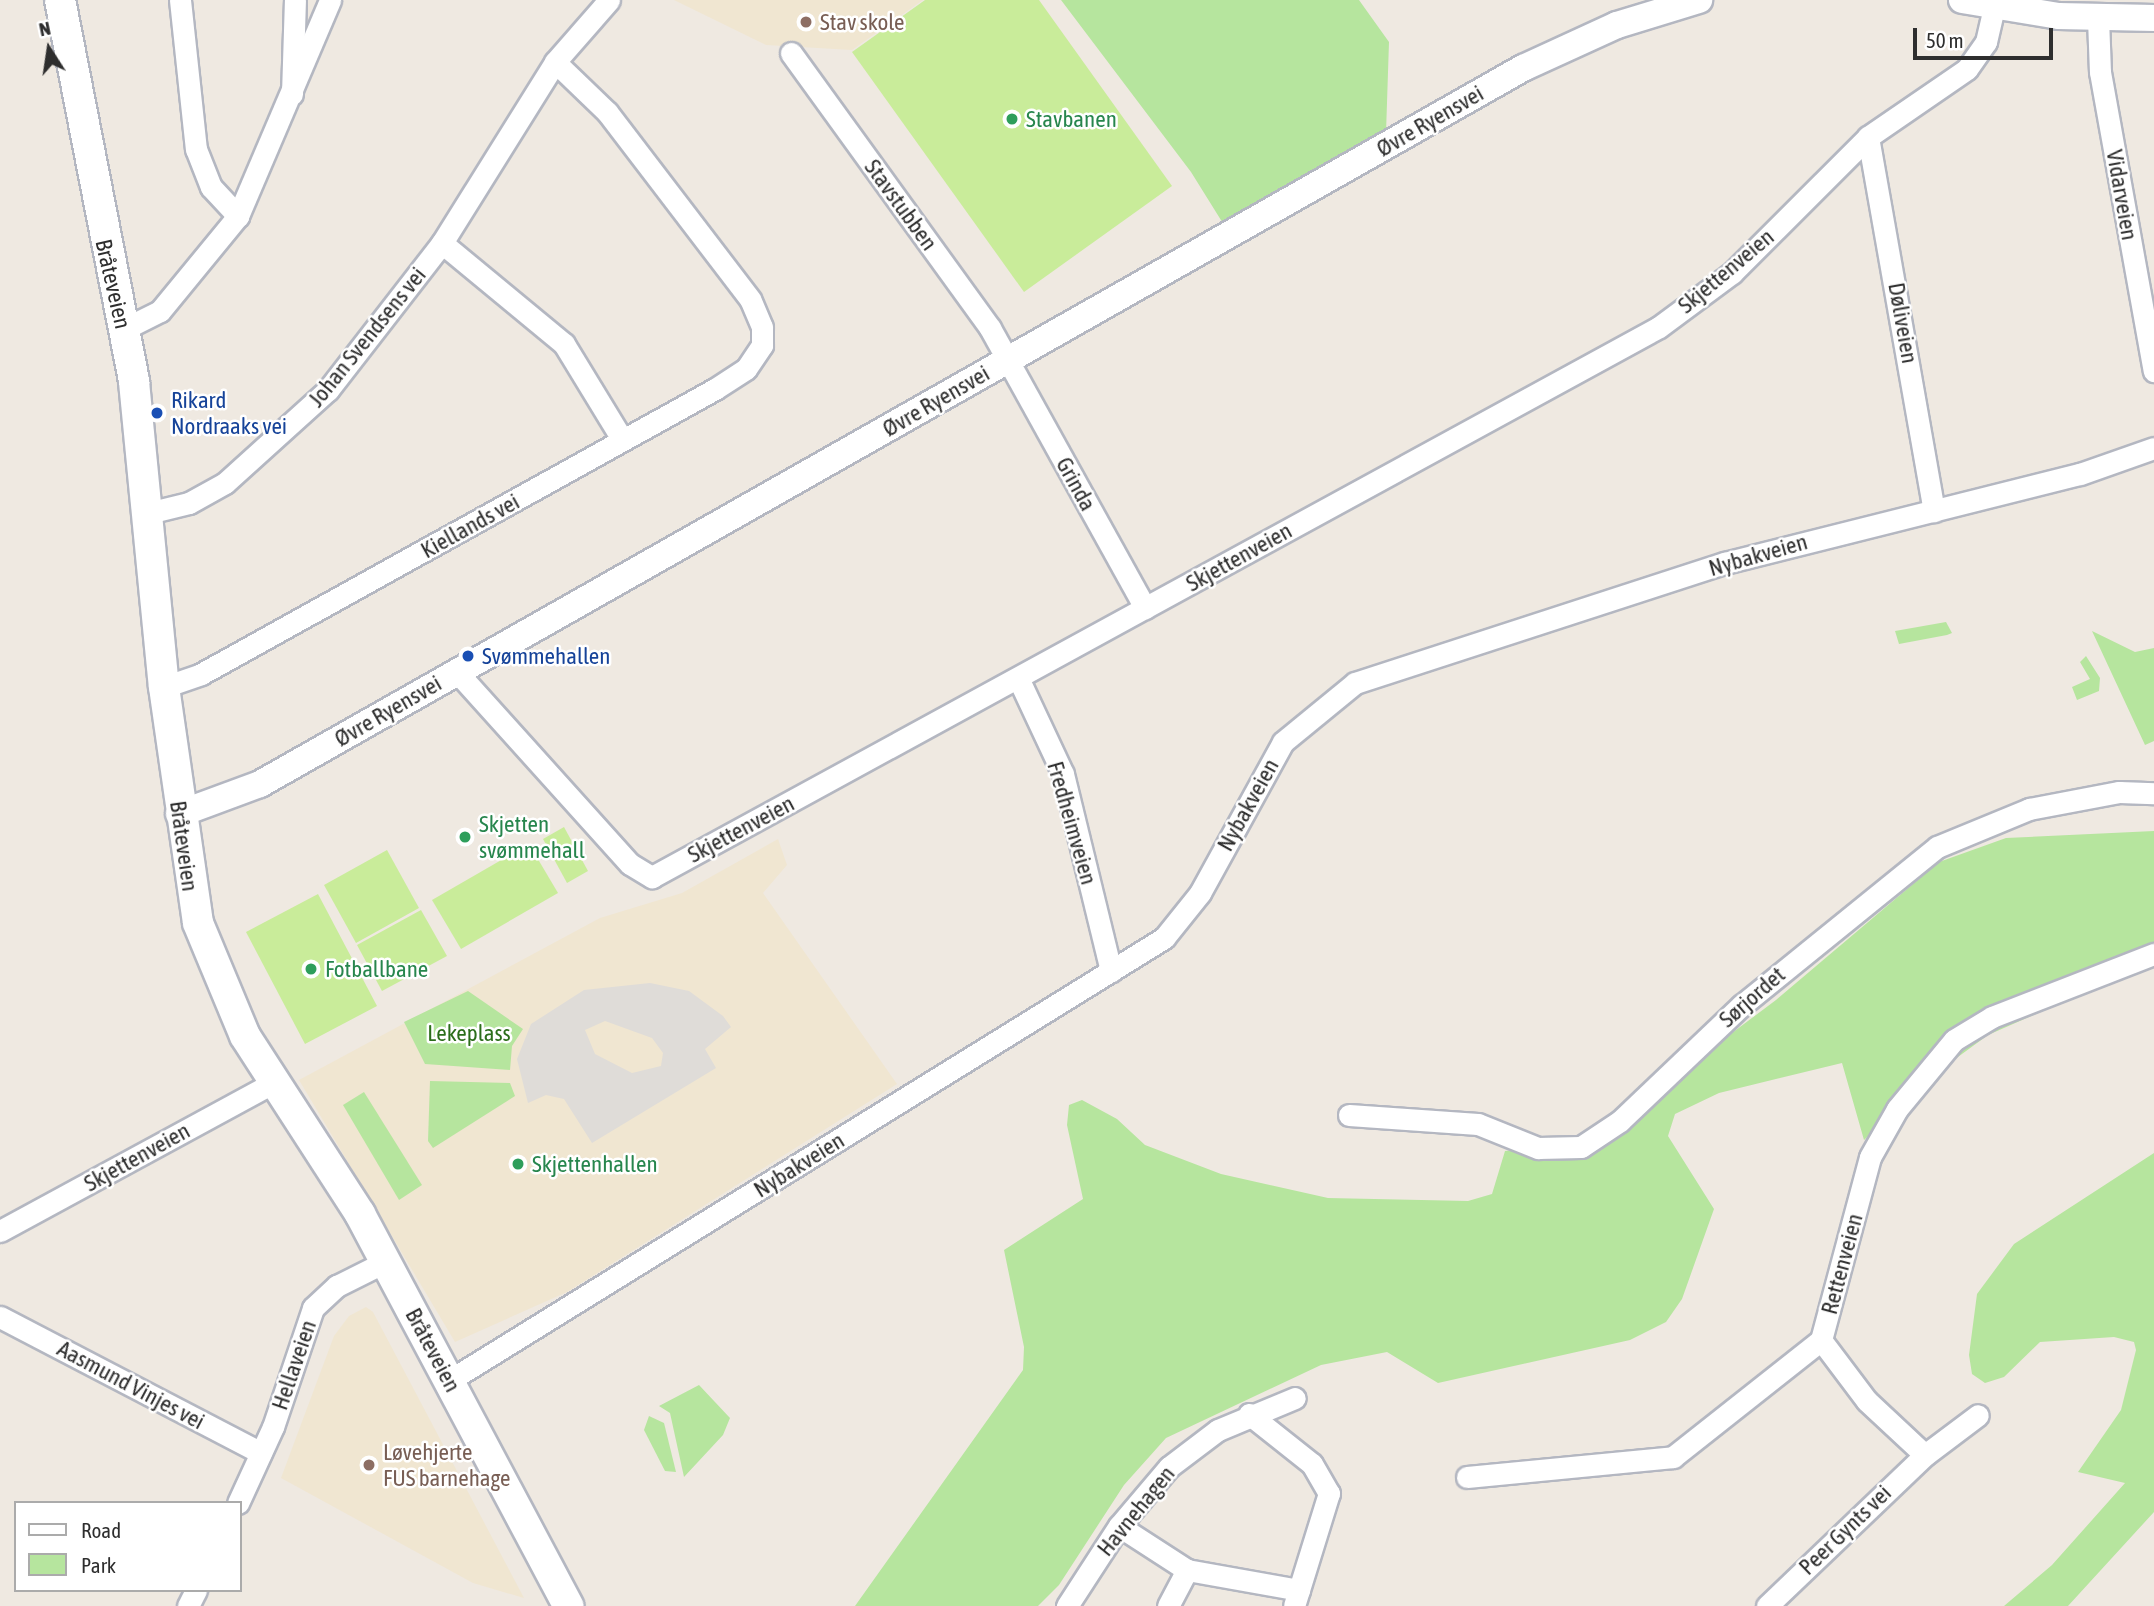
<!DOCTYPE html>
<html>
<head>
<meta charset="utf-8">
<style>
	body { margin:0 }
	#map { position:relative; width:2154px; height:1606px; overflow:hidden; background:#efe9e1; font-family:"Asap Condensed",sans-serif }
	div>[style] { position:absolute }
	.education>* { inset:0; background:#f0e6d1 }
	.green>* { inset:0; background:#b6e59e }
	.pitch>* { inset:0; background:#c9ec9a }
	.plaza>* { inset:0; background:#dfdcd8 }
	.roads { filter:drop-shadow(2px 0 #b4b7c1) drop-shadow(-2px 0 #b4b7c1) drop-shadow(0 2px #b4b7c1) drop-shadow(0 -2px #b4b7c1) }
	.minor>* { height:21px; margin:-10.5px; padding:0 10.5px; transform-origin:10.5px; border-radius:10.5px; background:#fff }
	.tertiary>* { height:26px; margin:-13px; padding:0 13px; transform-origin:13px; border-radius:13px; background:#fff }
	.secondary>* { height:30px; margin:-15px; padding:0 15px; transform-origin:15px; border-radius:15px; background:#fff }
	.dots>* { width:19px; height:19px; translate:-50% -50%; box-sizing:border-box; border:4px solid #fff; border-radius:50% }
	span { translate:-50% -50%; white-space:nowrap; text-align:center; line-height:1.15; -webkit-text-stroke:5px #fff; paint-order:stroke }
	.education-label { font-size:23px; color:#785e54 }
	.left { translate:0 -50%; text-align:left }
	.leisure-label { font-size:23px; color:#27864d }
	.street-label { font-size:23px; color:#2e2e2e }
	.transit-label { font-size:23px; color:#164399 }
	.park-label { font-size:23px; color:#2c6e1b }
	.legend { position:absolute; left:14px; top:1501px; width:228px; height:91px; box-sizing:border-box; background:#fff; border:2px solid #ababab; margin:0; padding:9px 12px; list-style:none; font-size:21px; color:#2e2e2e }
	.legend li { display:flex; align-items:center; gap:14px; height:35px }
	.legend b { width:35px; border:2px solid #ababab }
	.north { position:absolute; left:14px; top:14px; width:70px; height:70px; -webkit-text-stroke:5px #fff; paint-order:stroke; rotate:348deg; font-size:19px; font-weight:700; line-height:28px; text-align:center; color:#2e2e2e }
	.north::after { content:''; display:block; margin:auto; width:24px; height:32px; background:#2e2e2e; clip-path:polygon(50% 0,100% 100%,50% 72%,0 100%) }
	.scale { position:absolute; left:1913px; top:28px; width:140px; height:32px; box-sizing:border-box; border:4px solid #2e2e2e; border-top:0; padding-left:9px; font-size:21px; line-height:24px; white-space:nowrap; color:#2e2e2e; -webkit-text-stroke:5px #fff; paint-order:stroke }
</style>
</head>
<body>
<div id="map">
	<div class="education">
		<div style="clip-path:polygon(674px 0,923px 0,852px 50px,766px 45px)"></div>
		<div style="clip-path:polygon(778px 839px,787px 865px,763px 893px,897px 1084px,567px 1292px,455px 1342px,299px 1080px,600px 918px,682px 893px)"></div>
		<div style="clip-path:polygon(366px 1307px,373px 1312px,524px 1598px,473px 1583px,281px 1478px,334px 1336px,349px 1316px)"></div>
	</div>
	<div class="green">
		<div style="clip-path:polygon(1061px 0,1359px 0,1389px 42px,1386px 133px,1234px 241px,1191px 172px)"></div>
		<div style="clip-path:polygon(1946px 622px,1952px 633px,1947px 635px,1899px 644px,1895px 631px)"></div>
		<div style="clip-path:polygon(2092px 631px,2135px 652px,2154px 648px,2154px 741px,2145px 745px)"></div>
		<div style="clip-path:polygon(2086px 656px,2100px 678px,2099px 691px,2077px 700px,2072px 687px,2090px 679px,2080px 662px)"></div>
		<div style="clip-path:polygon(2154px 831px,2154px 962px,1988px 1035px,1925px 1081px,1864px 1140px,1842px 1063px,1719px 1093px,1675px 1114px,1668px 1136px,1714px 1209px,1682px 1299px,1666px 1322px,1630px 1340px,1438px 1383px,1387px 1352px,1321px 1365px,1166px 1438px,1124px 1485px,1059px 1585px,1038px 1606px,855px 1606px,1023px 1370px,1024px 1347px,1004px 1250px,1083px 1199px,1067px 1125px,1069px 1105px,1082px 1100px,1117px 1119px,1145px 1145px,1221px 1174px,1328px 1198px,1468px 1201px,1492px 1194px,1505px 1151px,1585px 1143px,1776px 1000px,1939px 862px,2006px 838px)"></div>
		<div style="clip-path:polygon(468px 991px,523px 1029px,512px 1046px,510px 1070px,425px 1064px,404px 1022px)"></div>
		<div style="clip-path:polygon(430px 1081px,510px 1083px,515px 1096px,433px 1148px,428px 1141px)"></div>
		<div style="clip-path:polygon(364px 1092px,422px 1185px,399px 1200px,343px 1105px)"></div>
		<div style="clip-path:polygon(2154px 1153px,2154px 1512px,2068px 1606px,2004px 1606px,2052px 1565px,2125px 1483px,2078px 1472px,2121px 1410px,2136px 1350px,2134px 1342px,2114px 1337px,2040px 1342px,2004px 1377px,1985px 1383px,1972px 1374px,1969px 1355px,1977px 1294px,2014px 1244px)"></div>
		<div style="clip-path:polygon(699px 1385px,730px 1418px,723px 1435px,684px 1477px,670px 1413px,659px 1406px)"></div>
		<div style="clip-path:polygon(649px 1416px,664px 1423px,676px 1472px,665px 1471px,644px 1430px)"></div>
	</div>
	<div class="pitch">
		<div style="clip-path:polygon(925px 0,1039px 0,1172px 186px,1024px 292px,852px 52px)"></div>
		<div style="clip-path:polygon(564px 827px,588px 871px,567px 883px,543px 839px)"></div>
		<div style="clip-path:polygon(529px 844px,558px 893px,461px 949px,432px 900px)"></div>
		<div style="clip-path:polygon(387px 850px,419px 908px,356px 943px,324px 885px)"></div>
		<div style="clip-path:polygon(318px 894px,377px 1006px,305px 1044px,246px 932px)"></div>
		<div style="clip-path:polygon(421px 910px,447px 956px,382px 991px,357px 945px)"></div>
	</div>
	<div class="plaza">
		<div style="clip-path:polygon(evenodd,650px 983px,689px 991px,723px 1016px,731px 1027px,705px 1049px,716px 1068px,592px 1143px,564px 1099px,546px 1095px,528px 1103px,517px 1059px,531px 1024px,584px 990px,650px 983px,605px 1021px,652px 1038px,663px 1053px,661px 1066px,632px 1073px,595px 1054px,585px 1030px,605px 1021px)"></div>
	</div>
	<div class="roads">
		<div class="minor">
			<div style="left:180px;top:0;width:150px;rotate:83.9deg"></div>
			<div style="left:196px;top:149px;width:41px;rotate:68.5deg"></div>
			<div style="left:211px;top:187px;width:40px;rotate:47deg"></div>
			<div style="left:2098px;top:18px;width:54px;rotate:87.9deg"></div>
			<div style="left:2100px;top:72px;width:304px;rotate:79.8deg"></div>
			<div style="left:791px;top:53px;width:339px;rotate:54.1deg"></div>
			<div style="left:990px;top:328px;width:320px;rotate:61deg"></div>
			<div style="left:292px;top:94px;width:94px;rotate:-88.2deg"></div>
			<div style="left:1868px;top:137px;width:380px;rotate:80deg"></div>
			<div style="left:442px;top:243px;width:158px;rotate:39.6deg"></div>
			<div style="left:564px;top:344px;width:111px;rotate:58.6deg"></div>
			<div style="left:124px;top:329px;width:40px;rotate:-26.6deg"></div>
			<div style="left:160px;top:311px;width:123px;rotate:-50.6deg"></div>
			<div style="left:238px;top:216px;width:235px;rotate:-66.9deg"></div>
			<div style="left:148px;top:513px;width:42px;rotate:-13.7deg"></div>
			<div style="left:189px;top:503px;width:41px;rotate:-29.1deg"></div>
			<div style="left:225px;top:483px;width:139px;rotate:-42.1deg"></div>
			<div style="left:328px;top:390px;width:186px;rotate:-52.2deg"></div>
			<div style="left:442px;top:243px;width:213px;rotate:-58deg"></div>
			<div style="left:555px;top:62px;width:82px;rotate:-48.9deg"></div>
			<div style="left:457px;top:672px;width:258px;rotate:48deg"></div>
			<div style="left:630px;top:864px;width:26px;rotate:31deg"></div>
			<div style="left:652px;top:877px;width:1147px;rotate:-28.64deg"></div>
			<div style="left:1659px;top:327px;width:91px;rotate:-36.5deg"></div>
			<div style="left:1732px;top:273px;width:192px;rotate:-45deg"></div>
			<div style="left:1868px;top:137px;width:120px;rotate:-34.5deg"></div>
			<div style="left:1967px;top:69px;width:33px;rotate:-55deg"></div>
			<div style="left:1986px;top:42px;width:37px;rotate:-77deg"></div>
			<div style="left:1019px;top:680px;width:104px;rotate:64.9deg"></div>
			<div style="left:1063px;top:774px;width:203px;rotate:76.3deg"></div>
			<div style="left:164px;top:687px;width:39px;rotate:-19deg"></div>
			<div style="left:201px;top:674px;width:588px;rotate:-29.01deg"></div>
			<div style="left:715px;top:389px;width:37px;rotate:-33deg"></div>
			<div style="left:746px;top:369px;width:29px;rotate:-56deg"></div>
			<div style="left:762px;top:345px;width:18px;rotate:-90deg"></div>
			<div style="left:762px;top:327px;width:30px;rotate:-113deg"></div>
			<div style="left:750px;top:299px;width:235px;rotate:-127.4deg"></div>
			<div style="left:607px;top:112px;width:72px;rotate:-136.1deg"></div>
			<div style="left:1349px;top:1115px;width:129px;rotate:4deg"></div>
			<div style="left:1478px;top:1124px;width:65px;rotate:21.8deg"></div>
			<div style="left:1538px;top:1148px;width:43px;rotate:-1.3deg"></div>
			<div style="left:1581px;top:1147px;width:47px;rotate:-33.7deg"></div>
			<div style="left:1620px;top:1121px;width:168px;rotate:-43.6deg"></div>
			<div style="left:1742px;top:1005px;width:251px;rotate:-39deg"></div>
			<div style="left:1937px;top:847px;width:100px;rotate:-22.4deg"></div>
			<div style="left:2029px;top:809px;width:92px;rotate:-10.7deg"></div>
			<div style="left:2119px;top:792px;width:35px;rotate:2deg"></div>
			<div style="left:0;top:1231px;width:312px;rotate:-28.5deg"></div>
			<div style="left:0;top:1317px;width:294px;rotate:27.5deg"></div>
			<div style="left:1821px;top:1340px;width:76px;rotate:53deg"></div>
			<div style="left:1867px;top:1401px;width:79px;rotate:43deg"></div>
			<div style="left:1925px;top:1455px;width:66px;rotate:-37deg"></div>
			<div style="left:450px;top:1380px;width:840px;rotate:-31.76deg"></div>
			<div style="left:1164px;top:938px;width:58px;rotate:-51.3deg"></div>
			<div style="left:1200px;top:893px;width:172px;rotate:-61.2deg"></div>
			<div style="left:1283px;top:742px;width:93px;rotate:-39.3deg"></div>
			<div style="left:1355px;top:683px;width:389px;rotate:-18deg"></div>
			<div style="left:1725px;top:563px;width:366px;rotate:-14.1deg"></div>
			<div style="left:2080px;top:474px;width:78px;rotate:-19.4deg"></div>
			<div style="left:1249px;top:1414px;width:80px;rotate:38.4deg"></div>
			<div style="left:1312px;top:1464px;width:34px;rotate:60deg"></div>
			<div style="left:1329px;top:1493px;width:118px;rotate:107.2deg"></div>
			<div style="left:1467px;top:1477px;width:207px;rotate:-5.5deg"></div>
			<div style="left:1673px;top:1457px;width:189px;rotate:-38.3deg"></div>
			<div style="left:1821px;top:1340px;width:189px;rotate:-75deg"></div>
			<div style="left:1870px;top:1157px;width:55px;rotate:-60.6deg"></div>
			<div style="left:1897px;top:1109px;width:89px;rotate:-50.4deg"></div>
			<div style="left:1954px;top:1040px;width:44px;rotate:-31.2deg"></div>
			<div style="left:1992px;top:1017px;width:174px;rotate:-21.3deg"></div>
			<div style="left:238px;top:1503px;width:84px;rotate:-65.3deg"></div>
			<div style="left:273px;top:1427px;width:126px;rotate:-71.4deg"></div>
			<div style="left:313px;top:1308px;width:33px;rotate:-43deg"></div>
			<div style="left:337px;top:1286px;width:56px;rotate:-26.6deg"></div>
			<div style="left:1119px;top:1526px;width:81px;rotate:32.9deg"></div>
			<div style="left:1187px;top:1570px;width:114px;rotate:10.1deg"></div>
			<div style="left:188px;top:1606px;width:18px;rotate:-63deg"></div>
			<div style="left:1067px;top:1606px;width:95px;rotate:-57deg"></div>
			<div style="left:1119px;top:1526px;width:77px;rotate:-49.7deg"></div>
			<div style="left:1169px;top:1467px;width:61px;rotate:-37.1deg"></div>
			<div style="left:1218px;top:1430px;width:83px;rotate:-22.6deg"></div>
			<div style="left:1168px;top:1606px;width:41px;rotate:-62.2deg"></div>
			<div style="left:1767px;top:1606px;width:219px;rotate:-43.7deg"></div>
		</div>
		<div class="tertiary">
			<div style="left:1962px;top:0;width:98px;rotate:9.4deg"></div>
			<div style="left:2059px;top:16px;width:95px;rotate:1.2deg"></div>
			<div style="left:179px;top:814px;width:86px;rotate:-20.3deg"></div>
			<div style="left:260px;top:784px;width:1452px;rotate:-29.55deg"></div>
			<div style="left:1523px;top:68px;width:103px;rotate:-24.6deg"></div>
			<div style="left:1617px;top:25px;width:86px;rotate:-17deg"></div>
		</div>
		<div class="secondary">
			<div style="left:60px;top:0;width:389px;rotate:79deg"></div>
			<div style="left:134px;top:382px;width:306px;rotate:84.4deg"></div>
			<div style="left:164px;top:687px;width:238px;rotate:81.8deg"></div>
			<div style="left:198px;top:923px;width:122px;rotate:67.4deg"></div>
			<div style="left:245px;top:1036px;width:212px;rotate:57.1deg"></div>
			<div style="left:360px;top:1214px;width:444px;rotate:62deg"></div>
		</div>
	</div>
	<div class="dots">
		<div style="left:806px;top:22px;background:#8d6e63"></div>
		<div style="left:1012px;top:119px;background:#2e9e5b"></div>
		<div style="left:157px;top:413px;background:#1a4fb4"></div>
		<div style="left:468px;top:656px;background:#1a4fb4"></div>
		<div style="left:465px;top:837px;background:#2e9e5b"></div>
		<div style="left:311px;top:969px;background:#2e9e5b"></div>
		<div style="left:518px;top:1164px;background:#2e9e5b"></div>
		<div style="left:369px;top:1465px;background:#8d6e63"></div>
	</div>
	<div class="education-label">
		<span class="left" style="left:820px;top:22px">Stav skole</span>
		<span class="left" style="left:383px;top:1465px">Løvehjerte<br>FUS barnehage</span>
	</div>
	<div class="leisure-label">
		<span class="left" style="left:1026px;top:119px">Stavbanen</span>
		<span class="left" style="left:479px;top:837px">Skjetten<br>svømmehall</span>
		<span class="left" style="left:325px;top:969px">Fotballbane</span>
		<span class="left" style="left:532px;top:1164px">Skjettenhallen</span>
	</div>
	<div class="street-label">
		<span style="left:1430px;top:121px;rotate:-30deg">Øvre Ryensvei</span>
		<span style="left:2122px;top:195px;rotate:80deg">Vidarveien</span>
		<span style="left:901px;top:205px;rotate:54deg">Stavstubben</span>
		<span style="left:1726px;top:271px;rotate:-40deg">Skjettenveien</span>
		<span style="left:113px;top:284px;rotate:77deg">Bråteveien</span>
		<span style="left:1903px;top:323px;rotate:80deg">Døliveien</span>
		<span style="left:367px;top:337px;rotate:-51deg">Johan Svendsens vei</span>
		<span style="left:936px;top:401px;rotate:-30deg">Øvre Ryensvei</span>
		<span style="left:1076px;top:484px;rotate:61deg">Grinda</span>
		<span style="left:470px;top:526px;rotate:-29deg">Kiellands vei</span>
		<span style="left:1758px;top:555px;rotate:-16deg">Nybakveien</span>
		<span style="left:1239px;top:557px;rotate:-29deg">Skjettenveien</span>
		<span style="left:388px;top:711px;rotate:-30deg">Øvre Ryensvei</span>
		<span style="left:1248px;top:805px;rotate:-61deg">Nybakveien</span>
		<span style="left:1072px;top:823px;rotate:74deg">Fredheimveien</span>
		<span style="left:741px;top:829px;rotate:-28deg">Skjettenveien</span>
		<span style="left:184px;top:846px;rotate:82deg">Bråteveien</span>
		<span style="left:1752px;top:997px;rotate:-41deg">Sørjordet</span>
		<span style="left:137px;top:1157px;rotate:-29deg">Skjettenveien</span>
		<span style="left:799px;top:1165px;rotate:-32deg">Nybakveien</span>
		<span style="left:1842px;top:1264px;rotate:-75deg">Rettenveien</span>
		<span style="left:433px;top:1350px;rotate:62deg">Bråteveien</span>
		<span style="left:294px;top:1365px;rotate:-71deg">Hellaveien</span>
		<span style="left:131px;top:1385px;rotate:28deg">Aasmund Vinjes vei</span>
		<span style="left:1136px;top:1511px;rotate:-51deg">Havnehagen</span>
		<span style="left:1845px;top:1530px;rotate:-44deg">Peer Gynts vei</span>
	</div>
	<div class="transit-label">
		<span class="left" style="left:171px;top:413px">Rikard<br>Nordraaks vei</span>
		<span class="left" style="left:482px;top:656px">Svømmehallen</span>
	</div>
	<div class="park-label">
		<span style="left:469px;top:1033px">Lekeplass</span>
	</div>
	<ul class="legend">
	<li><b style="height:9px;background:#fff"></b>Road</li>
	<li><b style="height:19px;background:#b6e59e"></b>Park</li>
	</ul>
	<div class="north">N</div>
	<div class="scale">50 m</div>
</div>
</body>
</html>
